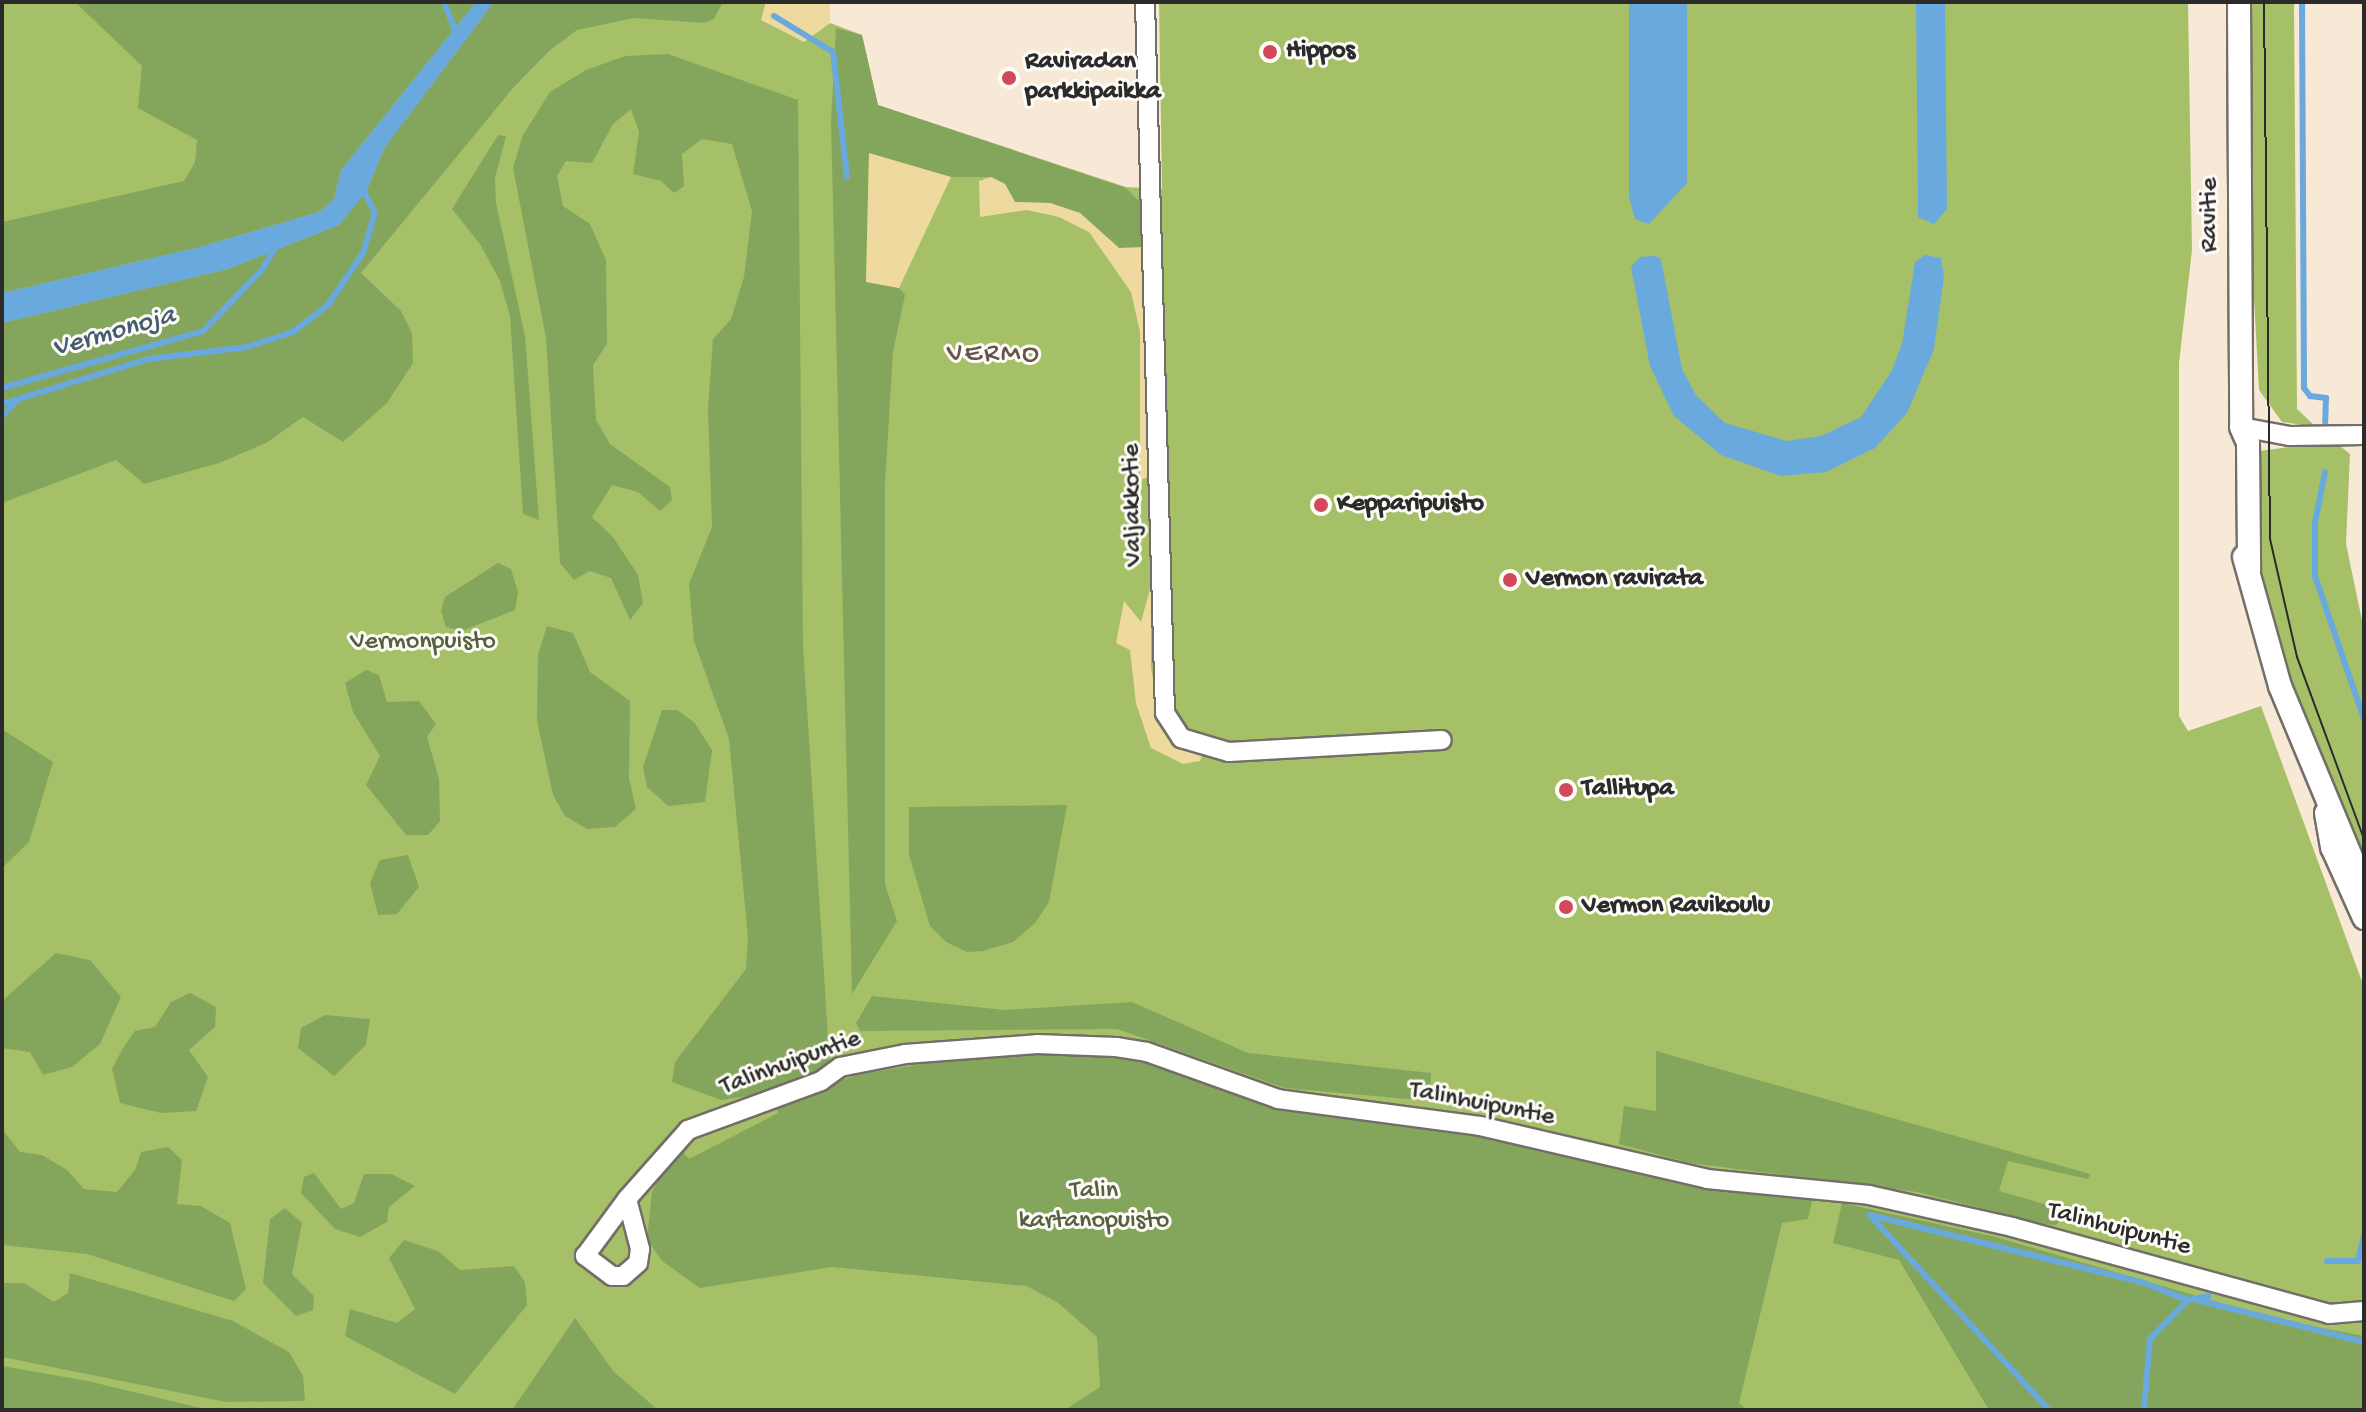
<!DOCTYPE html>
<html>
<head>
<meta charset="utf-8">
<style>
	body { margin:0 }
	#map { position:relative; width:2366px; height:1412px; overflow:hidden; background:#f8e9d6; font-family:"Gochi Hand",sans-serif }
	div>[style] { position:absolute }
	.green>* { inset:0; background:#a6c067 }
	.forest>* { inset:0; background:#84a65c }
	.sand>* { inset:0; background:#eeda9e }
	.water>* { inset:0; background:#6aa9dd }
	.stream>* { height:6px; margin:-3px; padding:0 3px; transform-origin:3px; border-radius:3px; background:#6aa9dd }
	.roads { filter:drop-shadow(2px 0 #736e67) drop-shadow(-2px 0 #736e67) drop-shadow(0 2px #736e67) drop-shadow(0 -2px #736e67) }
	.minor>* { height:18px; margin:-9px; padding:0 9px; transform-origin:9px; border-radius:9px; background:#fff }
	.tertiary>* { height:22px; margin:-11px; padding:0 11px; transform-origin:11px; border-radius:11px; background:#fff }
	.tram>* { height:2px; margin:-1px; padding:0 1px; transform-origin:1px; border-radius:1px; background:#2b2b2b }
	.dots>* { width:22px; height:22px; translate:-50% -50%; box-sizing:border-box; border:4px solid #fdfcf7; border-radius:50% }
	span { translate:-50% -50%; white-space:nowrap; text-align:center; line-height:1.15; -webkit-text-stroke:6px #fdfcf7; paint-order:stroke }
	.poi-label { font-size:26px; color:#2b2b2b; font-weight:700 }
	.left { translate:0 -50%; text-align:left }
	.street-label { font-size:26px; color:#2b2b2b }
	.park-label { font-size:26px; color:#565f40 }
	.water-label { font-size:28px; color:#445d72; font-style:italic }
	.neighbourhood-label { font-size:28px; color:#66534d; letter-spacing:2px }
	.frame { position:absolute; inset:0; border:4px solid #2b2b2b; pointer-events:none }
</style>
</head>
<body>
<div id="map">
	<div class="green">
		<div style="clip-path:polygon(2px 2px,766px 2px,762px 20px,804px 41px,830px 23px,862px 35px,878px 105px,1126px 187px,1162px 189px,1159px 2px,2188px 2px,2192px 250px,2179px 363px,2179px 716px,2188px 731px,2261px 706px,2364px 987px,2364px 1410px,2px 1410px)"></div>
		<div style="clip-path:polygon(2249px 2px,2294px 2px,2297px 409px,2316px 427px,2282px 422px,2259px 390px,2251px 244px)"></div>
		<div style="clip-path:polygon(2334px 441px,2350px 454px,2346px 544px,2364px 630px,2364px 863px,2279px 648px,2257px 553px,2259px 451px)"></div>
	</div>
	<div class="forest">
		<div style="clip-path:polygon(75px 2px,476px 2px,341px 170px,334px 199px,319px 212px,196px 248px,2px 293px,2px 222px,184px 181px,195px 162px,197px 140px,138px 108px,142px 66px)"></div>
		<div style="clip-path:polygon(494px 2px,723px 2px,714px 19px,704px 23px,634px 18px,577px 30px,549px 51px,513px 88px,361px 273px,401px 311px,412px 333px,413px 363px,387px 403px,343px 442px,303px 417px,266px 443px,219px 463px,144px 484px,116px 460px,2px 503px,2px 323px,228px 269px,339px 225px,366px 192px,385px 147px)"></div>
		<div style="clip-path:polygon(836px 28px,862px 35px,878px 105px,1126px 188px,1144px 206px,1146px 247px,1119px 248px,1080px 213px,1050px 203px,1015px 202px,1005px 184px,992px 177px,951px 177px,869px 154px,866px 281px,899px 288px,905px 295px,893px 352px,885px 483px,885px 884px,897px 921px,852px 994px,831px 121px)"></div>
		<div style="clip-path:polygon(668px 54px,798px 100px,803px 645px,830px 1068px,755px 1095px,721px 1100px,672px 1082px,675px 1062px,746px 969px,748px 937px,729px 739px,694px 641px,689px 584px,712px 527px,708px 409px,713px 339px,731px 319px,744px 277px,752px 211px,732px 144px,702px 139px,682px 154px,684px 186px,674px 193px,661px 181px,633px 174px,639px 132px,631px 109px,613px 124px,592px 163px,566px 161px,557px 176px,563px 206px,590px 224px,606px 260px,607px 344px,593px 365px,596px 420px,610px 444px,670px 487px,672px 500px,660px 511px,638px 492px,612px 485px,592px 517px,613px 537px,638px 575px,643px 603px,630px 620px,611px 578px,590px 571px,574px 580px,560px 563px,546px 338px,513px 168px,523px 135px,550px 92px,586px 70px,625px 56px)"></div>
		<div style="clip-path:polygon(498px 135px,506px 136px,495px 178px,496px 203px,525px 336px,539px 520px,523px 514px,510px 316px,500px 281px,480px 244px,452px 209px)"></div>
		<div style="clip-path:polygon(498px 563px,511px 569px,518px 592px,515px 610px,462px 631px,446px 627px,441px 611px,445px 597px)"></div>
		<div style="clip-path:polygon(547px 626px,573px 633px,590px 672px,630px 701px,629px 778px,636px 809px,615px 827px,587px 829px,565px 816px,553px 795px,537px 721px,538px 655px)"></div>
		<div style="clip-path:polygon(366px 670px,379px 675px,387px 702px,419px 701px,436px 724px,427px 737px,439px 779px,440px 821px,428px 835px,406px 835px,366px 785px,380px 756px,353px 712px,345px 683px)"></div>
		<div style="clip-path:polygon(662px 710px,677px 710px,694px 722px,712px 750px,705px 802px,668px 806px,647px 787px,643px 767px)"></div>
		<div style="clip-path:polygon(2px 729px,53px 762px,29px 842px,2px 868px)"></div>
		<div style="clip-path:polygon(1067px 805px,1049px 902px,1035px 923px,1013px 942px,983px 951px,967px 952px,946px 942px,930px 926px,909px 855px,909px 807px)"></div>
		<div style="clip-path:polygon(408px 855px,419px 887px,397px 914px,378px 915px,370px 883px,380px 860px)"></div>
		<div style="clip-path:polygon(56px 953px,90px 960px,121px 997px,100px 1044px,72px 1067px,43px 1075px,30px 1052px,2px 1048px,2px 1001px)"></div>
		<div style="clip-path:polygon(190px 993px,216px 1007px,215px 1027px,189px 1050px,208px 1077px,196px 1111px,161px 1113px,120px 1103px,112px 1069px,123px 1048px,135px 1031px,155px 1027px,171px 1002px)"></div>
		<div style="clip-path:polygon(872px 996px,1005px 1010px,1132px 1002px,1248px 1053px,1431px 1073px,1430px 1101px,1285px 1088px,1117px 1029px,860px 1031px,856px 1023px)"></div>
		<div style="clip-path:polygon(325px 1015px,370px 1019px,366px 1045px,334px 1076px,298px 1048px,301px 1028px)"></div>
		<div style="clip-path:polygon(1656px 1051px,2090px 1174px,2088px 1179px,2008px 1161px,1999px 1191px,2058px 1208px,2065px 1215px,2056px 1225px,2044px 1224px,1917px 1192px,1690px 1163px,1619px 1144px,1624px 1106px,1656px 1111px)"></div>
		<div style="clip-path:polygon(1076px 1053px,1153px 1064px,1248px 1100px,1302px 1111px,1446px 1127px,1676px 1182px,1813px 1196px,1808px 1219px,1782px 1223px,1739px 1403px,1747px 1410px,1065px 1410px,1100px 1387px,1097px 1337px,1057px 1302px,1026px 1286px,832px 1267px,700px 1288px,662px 1261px,647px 1239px,652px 1192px,668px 1162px,682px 1151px,689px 1159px,778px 1113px,776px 1106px,856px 1075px,957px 1058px)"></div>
		<div style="clip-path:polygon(2px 1129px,20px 1152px,42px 1155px,67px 1170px,84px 1189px,117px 1192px,135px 1170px,141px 1152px,168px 1147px,182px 1160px,177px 1204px,201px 1206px,230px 1223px,246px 1289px,234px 1301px,87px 1254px,2px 1245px)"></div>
		<div style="clip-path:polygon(314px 1173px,341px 1209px,354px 1203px,364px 1174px,391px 1174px,415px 1186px,389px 1207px,387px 1222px,360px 1237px,335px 1229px,301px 1193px,304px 1177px)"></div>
		<div style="clip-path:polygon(1842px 1203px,1996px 1237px,2275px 1319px,2364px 1336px,2364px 1410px,1989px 1410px,1899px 1260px,1833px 1243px)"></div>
		<div style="clip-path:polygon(285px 1208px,302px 1223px,292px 1274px,314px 1296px,313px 1310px,296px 1316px,263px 1283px,270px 1219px)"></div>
		<div style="clip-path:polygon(404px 1240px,438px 1251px,460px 1270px,514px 1266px,525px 1282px,527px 1305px,455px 1394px,345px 1336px,350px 1309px,397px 1323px,415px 1309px,389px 1258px)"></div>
		<div style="clip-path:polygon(70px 1273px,233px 1321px,289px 1352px,303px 1376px,305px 1401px,226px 1402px,2px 1357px,2px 1283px,24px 1283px,54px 1302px,68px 1293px)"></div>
		<div style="clip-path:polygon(575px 1318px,614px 1372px,658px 1410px,512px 1410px)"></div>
		<div style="clip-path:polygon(2px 1366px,88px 1381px,209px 1410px,2px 1410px)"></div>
	</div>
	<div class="sand">
		<div style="clip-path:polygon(766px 2px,830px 2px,830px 23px,804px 42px,761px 20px)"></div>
		<div style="clip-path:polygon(869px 153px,951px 177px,899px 288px,866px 282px)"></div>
		<div style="clip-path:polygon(991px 177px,1005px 184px,1015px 202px,1050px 203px,1080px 213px,1119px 248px,1146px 247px,1148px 477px,1140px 480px,1140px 332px,1131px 292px,1089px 232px,1059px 217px,1027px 210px,980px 217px,979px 181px)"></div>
		<div style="clip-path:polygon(1151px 585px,1151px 668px,1161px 725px,1178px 747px,1202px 756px,1200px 761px,1183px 764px,1151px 748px,1136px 703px,1130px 650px,1116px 643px,1124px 601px,1141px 622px)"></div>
	</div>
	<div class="water">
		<div style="clip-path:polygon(476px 2px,494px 2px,385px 147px,366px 192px,339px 225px,228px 269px,2px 323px,2px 293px,196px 248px,319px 212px,334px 199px,341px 170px)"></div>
		<div style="clip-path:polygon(1629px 2px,1687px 2px,1687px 183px,1649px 224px,1635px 219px,1629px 197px)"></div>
		<div style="clip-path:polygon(1916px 2px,1945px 2px,1947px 209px,1934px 224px,1918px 217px)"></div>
		<div style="clip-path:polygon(1655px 256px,1661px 259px,1682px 369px,1696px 395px,1725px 423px,1787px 441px,1821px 436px,1861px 417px,1891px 372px,1902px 344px,1915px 262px,1925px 255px,1941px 258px,1944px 276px,1934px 349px,1907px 413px,1875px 448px,1826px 472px,1781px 476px,1721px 455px,1674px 416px,1650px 366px,1631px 267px,1640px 257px)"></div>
	</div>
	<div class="stream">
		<div style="left:444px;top:2px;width:34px;rotate:69deg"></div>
		<div style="left:2302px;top:2px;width:386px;rotate:89.7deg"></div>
		<div style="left:2304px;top:388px;width:10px;rotate:53deg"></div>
		<div style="left:2310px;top:396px;width:16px;rotate:7deg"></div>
		<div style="left:2326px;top:398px;width:24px;rotate:92deg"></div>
		<div style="left:774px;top:16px;width:69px;rotate:31.4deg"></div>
		<div style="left:833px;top:52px;width:126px;rotate:83.6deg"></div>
		<div style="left:2px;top:388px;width:209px;rotate:-15.8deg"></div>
		<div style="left:203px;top:331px;width:83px;rotate:-46deg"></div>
		<div style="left:261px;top:271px;width:34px;rotate:-58deg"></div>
		<div style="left:2px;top:404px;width:153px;rotate:-17.1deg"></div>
		<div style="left:148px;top:359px;width:100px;rotate:-6.9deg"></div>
		<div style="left:247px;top:347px;width:48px;rotate:-18.1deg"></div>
		<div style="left:293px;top:332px;width:44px;rotate:-37.6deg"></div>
		<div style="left:328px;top:305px;width:63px;rotate:-56.1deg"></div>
		<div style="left:363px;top:253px;width:42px;rotate:-73.3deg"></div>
		<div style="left:375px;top:213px;width:28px;rotate:-117deg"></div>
		<div style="left:2px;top:416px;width:21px;rotate:-45deg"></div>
		<div style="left:2325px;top:472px;width:52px;rotate:101.1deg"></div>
		<div style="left:2315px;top:523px;width:53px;rotate:90deg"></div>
		<div style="left:2315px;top:576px;width:151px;rotate:71.1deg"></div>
		<div style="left:2327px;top:1261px;width:31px"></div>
		<div style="left:2358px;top:1261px;width:28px;rotate:-77deg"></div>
		<div style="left:2197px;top:1300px;width:172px;rotate:14.1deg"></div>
		<div style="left:2049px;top:1410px;width:265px;rotate:-132.6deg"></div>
		<div style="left:1870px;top:1215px;width:279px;rotate:13.9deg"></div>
		<div style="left:2141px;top:1282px;width:50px;rotate:21deg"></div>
		<div style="left:2144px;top:1410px;width:71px;rotate:-85.2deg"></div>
		<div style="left:2150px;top:1339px;width:54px;rotate:-45.7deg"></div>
		<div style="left:2188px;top:1300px;width:21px;rotate:-11deg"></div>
	</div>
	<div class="roads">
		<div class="minor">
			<div style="left:1145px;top:2px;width:711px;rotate:88.39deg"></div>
			<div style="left:1165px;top:713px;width:30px;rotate:57deg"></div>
			<div style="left:1181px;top:738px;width:50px;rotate:16.3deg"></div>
			<div style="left:1229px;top:752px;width:213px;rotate:-3.2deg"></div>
			<div style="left:2241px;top:427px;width:50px;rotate:10.4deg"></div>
			<div style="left:2290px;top:436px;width:74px;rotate:-0.8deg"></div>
			<div style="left:627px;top:1199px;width:52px;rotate:75.4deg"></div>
			<div style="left:640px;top:1249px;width:14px;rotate:98deg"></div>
			<div style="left:638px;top:1263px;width:20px;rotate:139deg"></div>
			<div style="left:623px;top:1276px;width:11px;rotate:180deg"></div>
			<div style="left:612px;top:1276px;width:34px;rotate:-143deg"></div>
			<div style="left:585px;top:1256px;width:71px;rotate:-53.6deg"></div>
			<div style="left:627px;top:1199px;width:92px;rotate:-48.5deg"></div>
			<div style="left:688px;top:1130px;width:142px;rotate:-20.2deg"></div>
			<div style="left:821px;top:1081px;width:24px;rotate:-36deg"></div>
			<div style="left:840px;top:1067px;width:66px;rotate:-11.3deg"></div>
			<div style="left:905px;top:1054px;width:132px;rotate:-4.3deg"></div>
			<div style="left:1037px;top:1044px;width:79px;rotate:2.2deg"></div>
			<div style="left:1116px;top:1047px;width:31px;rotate:9deg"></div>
			<div style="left:1147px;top:1052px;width:139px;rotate:19.7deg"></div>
			<div style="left:1278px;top:1099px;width:204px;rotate:7.6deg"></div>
			<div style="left:1480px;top:1126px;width:233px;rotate:13.1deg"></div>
			<div style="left:1707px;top:1179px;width:163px;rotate:5.6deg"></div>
			<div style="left:1869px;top:1195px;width:147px;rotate:12.6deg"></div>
			<div style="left:2012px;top:1227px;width:329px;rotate:15.3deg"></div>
			<div style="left:2329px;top:1314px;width:35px;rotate:-5deg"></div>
		</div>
		<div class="tertiary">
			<div style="left:2239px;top:2px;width:425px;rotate:89.7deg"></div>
			<div style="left:2241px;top:427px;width:17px;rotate:66deg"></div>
			<div style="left:2248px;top:443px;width:127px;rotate:89.5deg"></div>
			<div style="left:2244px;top:557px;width:134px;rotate:74.4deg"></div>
			<div style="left:2280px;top:686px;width:219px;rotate:67.4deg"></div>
			<div style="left:2326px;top:813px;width:35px;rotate:80deg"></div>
			<div style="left:2332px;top:847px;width:78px;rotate:65.7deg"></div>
		</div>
	</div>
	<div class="tram">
		<div style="left:2264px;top:2px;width:537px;rotate:89.36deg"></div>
		<div style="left:2270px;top:539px;width:121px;rotate:77.1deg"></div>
		<div style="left:2297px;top:657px;width:194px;rotate:69.8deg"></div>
	</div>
	<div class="dots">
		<div style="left:1270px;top:52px;background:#d1495b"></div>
		<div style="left:1009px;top:78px;background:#d1495b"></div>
		<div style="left:1321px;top:505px;background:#d1495b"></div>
		<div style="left:1510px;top:580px;background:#d1495b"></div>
		<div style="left:1566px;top:790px;background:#d1495b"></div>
		<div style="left:1566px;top:907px;background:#d1495b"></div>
	</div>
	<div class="poi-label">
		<span class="left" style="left:1286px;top:52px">Hippos</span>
		<span class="left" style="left:1025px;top:78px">Raviradan<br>parkkipaikka</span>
		<span class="left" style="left:1337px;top:505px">Kepparipuisto</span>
		<span class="left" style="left:1526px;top:580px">Vermon ravirata</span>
		<span class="left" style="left:1582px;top:790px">Tallitupa</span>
		<span class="left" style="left:1582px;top:907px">Vermon Ravikoulu</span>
	</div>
	<div class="street-label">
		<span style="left:2211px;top:215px;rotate:-90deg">Ravitie</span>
		<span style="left:1134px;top:505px;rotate:-91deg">Valjakkotie</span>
		<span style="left:791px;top:1064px;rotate:-20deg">Talinhuipuntie</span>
		<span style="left:1482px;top:1105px;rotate:11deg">Talinhuipuntie</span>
		<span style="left:2119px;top:1230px;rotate:15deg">Talinhuipuntie</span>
	</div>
	<div class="park-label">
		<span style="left:423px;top:643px">Vermonpuisto</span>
		<span style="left:1094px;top:1207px">Talin<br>kartanopuisto</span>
	</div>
	<div class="water-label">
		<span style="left:114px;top:333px;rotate:-16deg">Vermonoja</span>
	</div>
	<div class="neighbourhood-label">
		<span style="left:994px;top:355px">VERMO</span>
	</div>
	<div class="frame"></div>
</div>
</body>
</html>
